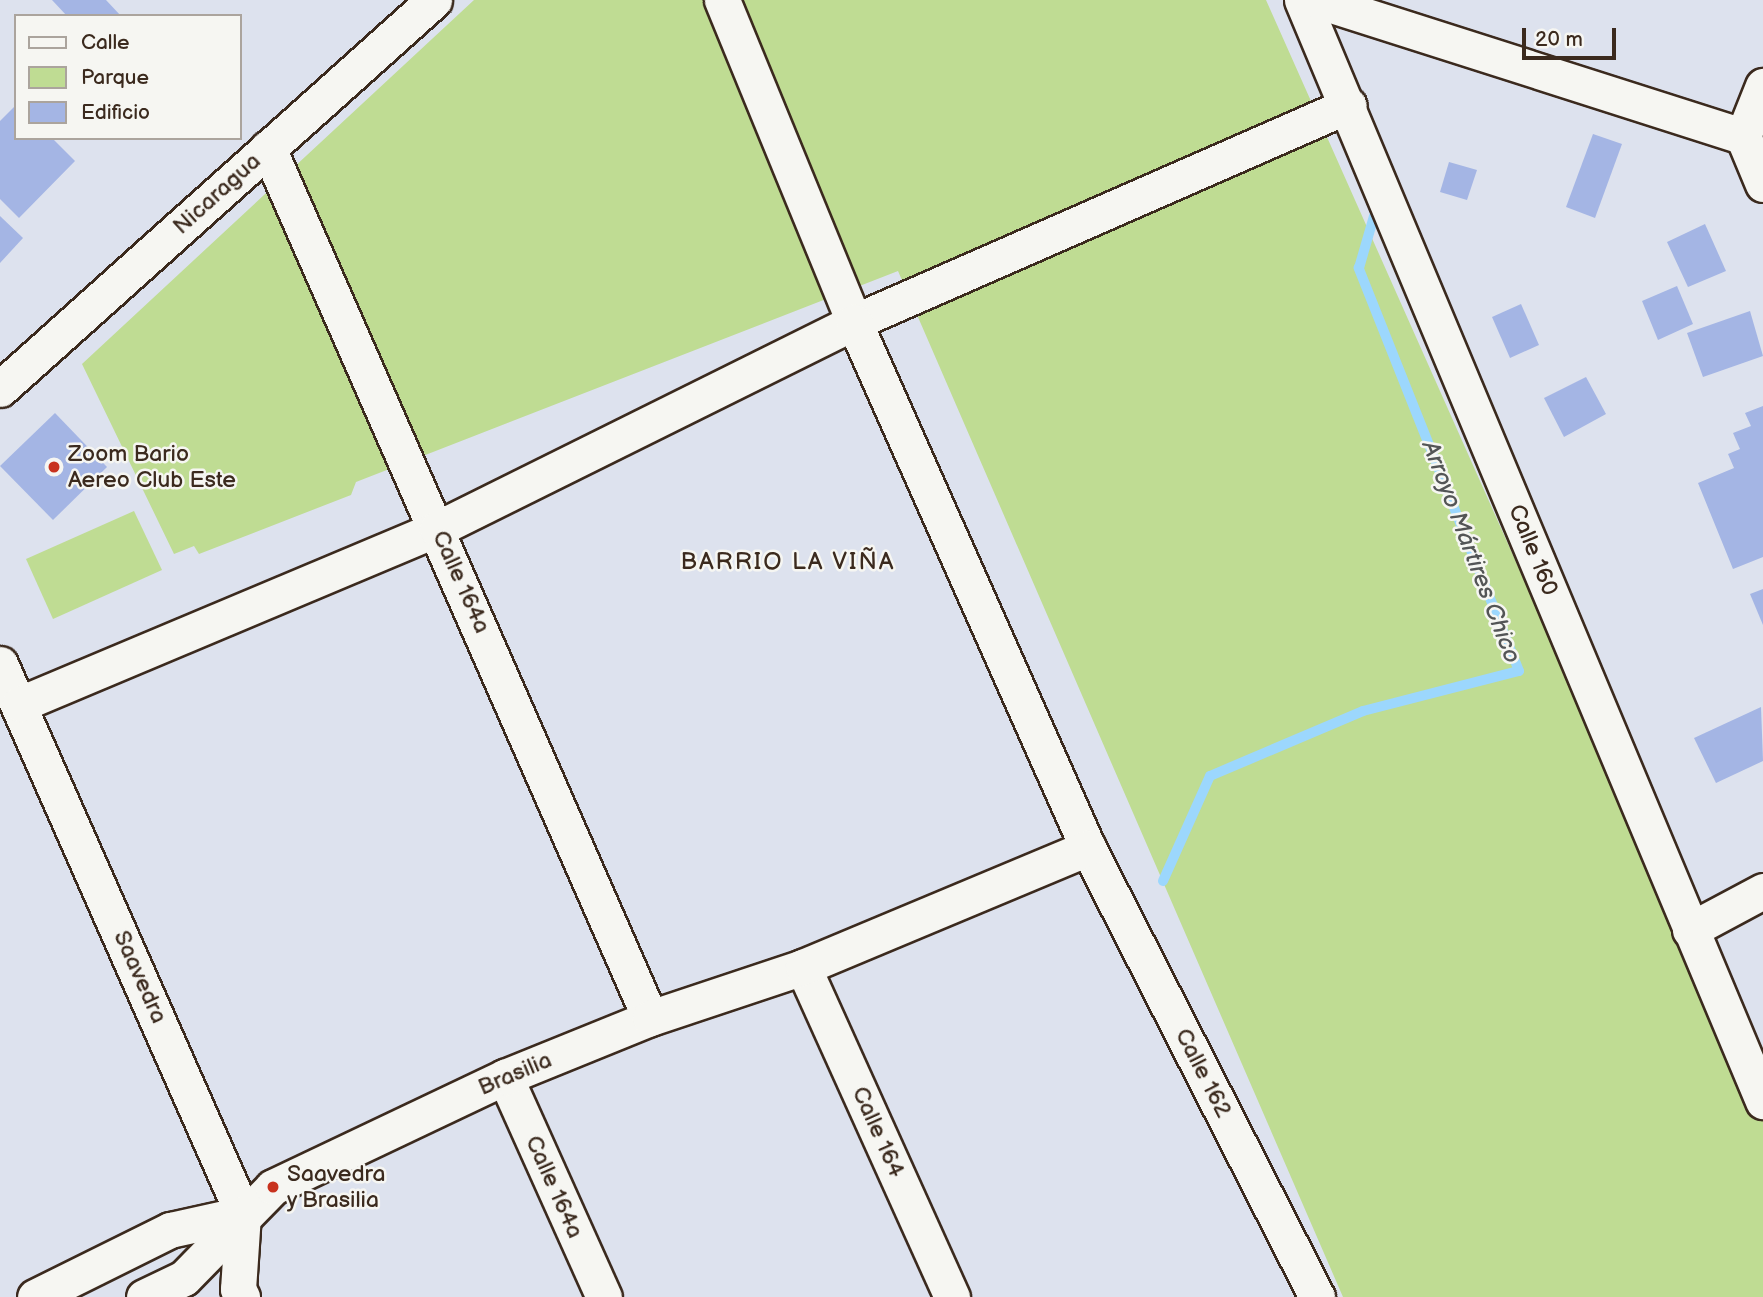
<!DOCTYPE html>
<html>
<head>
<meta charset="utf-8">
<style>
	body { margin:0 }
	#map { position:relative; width:1763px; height:1297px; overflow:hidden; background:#dde2ee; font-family:"Balsamiq Sans",sans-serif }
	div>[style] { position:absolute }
	.green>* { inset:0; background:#bfdc93 }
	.stream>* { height:10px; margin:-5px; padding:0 5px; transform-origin:5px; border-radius:5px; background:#9cd7fd }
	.building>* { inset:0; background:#a4b5e4 }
	.roads { filter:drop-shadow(2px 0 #3b2a1e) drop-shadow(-2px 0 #3b2a1e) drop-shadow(0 2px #3b2a1e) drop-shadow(0 -2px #3b2a1e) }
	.minor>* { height:35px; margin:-17.5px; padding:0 17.5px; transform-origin:17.5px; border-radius:17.5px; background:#f6f6f2 }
	.dots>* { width:19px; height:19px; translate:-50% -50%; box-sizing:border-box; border:4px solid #f6f6f2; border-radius:50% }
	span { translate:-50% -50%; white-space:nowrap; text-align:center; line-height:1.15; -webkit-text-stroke:5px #f6f6f2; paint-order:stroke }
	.street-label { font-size:23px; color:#3b2a1e }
	.poi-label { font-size:23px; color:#3b2a1e }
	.left { translate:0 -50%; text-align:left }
	.water-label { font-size:24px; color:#535556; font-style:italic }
	.neighbourhood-label { font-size:24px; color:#3b2a1e; letter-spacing:2px }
	.legend { position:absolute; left:14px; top:14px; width:228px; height:126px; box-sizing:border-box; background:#f6f6f2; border:2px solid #aba49d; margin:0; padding:9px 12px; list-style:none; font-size:21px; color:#3b2a1e }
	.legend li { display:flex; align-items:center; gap:14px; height:35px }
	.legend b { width:35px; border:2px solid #aba49d }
	.scale { position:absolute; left:1522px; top:28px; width:94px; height:32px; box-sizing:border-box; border:4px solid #3b2a1e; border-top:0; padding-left:9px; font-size:21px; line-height:24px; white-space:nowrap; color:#3b2a1e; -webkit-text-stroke:5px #f6f6f2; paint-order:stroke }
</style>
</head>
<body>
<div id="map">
	<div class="green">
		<div style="clip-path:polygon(474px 0,1266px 0,1763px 1117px,1763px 1297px,1343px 1297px,898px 271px,356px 482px,351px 495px,199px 554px,194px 546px,174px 554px,82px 364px)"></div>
		<div style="clip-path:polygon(134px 511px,162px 570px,53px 619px,26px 559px)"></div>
	</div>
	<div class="stream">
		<div style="left:1163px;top:881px;width:115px;rotate:-65.9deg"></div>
		<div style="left:1210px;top:776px;width:166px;rotate:-23deg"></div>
		<div style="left:1363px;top:711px;width:161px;rotate:-14.4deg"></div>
		<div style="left:1519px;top:671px;width:434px;rotate:-111.7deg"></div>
		<div style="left:1359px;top:268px;width:54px;rotate:-73.9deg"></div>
	</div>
	<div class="building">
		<div style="clip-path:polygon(52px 0,106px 0,121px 16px,67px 16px)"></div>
		<div style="clip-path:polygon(16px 105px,16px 138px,52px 138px,75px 161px,19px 218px,0 199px,0 121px)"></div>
		<div style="clip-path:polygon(1593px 134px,1622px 144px,1595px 218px,1566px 207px)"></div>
		<div style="clip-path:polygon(1449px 162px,1477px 170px,1467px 200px,1440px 192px)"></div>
		<div style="clip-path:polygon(0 216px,23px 238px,0 263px)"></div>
		<div style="clip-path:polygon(1705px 224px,1726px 271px,1688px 287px,1667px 242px)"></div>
		<div style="clip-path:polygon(1677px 286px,1693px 324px,1658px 340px,1642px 301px)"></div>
		<div style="clip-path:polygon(1521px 304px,1539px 345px,1510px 358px,1492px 317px)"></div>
		<div style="clip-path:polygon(1750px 311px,1763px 356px,1703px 377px,1687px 333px)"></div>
		<div style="clip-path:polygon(1586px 377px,1606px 414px,1564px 437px,1544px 398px)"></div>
		<div style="clip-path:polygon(1763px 406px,1763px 557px,1733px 569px,1698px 483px,1734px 468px,1728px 454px,1740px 449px,1733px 433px,1751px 426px,1745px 413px)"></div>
		<div style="clip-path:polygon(55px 413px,107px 467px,53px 520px,0 466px)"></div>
		<div style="clip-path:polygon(1763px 589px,1763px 625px,1750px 594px)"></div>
		<div style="clip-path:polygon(1761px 707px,1763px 761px,1716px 783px,1694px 738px)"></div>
	</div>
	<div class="roads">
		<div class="minor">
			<div style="left:722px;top:0;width:348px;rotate:67.7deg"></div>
			<div style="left:854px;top:322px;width:540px;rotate:-23.67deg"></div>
			<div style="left:1302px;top:0;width:1194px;rotate:67.28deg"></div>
			<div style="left:1316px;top:0;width:448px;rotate:17.7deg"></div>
			<div style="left:1743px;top:136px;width:54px;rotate:-68.2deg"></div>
			<div style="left:1743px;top:136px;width:52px;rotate:67.4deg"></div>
			<div style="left:268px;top:148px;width:950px;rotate:66.29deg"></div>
			<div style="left:0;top:389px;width:583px;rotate:-41.87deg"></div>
			<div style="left:0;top:664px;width:601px;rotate:66.16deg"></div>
			<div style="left:243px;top:1214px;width:75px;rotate:93.8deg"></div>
			<div style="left:238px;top:1289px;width:9px;rotate:63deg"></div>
			<div style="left:20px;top:704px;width:452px;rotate:-22.8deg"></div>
			<div style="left:437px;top:529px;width:466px;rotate:-26.4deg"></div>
			<div style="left:854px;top:322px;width:576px;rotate:66.02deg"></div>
			<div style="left:1088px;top:848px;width:504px;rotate:62.98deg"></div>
			<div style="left:1690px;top:930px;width:83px;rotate:-28.1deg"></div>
			<div style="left:803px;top:967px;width:362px;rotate:65.7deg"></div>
			<div style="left:505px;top:1077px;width:241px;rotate:65.8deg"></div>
			<div style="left:35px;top:1297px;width:151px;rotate:-26.4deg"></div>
			<div style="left:170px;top:1230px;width:75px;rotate:-12.4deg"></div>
			<div style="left:144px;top:1297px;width:44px;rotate:-25.4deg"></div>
			<div style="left:184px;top:1278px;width:127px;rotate:-45.6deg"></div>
			<div style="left:273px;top:1187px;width:257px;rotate:-25.4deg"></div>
			<div style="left:505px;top:1077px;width:157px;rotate:-22.1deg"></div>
			<div style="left:650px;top:1018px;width:161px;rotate:-18.4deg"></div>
			<div style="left:803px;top:967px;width:309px;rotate:-22.7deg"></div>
		</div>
	</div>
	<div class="dots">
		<div style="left:54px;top:467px;background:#c8321e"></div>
		<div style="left:273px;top:1187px;background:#c8321e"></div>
	</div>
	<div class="street-label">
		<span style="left:217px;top:194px;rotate:-42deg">Nicaragua</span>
		<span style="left:1533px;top:550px;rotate:68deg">Calle 160</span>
		<span style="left:461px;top:582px;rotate:66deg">Calle 164a</span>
		<span style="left:140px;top:977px;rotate:66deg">Saavedra</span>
		<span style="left:1203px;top:1073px;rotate:63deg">Calle 162</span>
		<span style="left:515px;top:1074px;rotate:-23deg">Brasilia</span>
		<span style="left:878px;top:1132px;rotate:66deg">Calle 164</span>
		<span style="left:554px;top:1187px;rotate:66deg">Calle 164a</span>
	</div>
	<div class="poi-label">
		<span class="left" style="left:68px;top:467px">Zoom Bario<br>Aereo Club Este</span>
		<span class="left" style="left:287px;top:1187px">Saavedra<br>y Brasilia</span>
	</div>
	<div class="water-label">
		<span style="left:1471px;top:552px;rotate:69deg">Arroyo Mártires Chico</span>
	</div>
	<div class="neighbourhood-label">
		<span style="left:788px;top:562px">BARRIO LA VIÑA</span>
	</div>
	<ul class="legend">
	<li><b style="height:9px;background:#f6f6f2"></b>Calle</li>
	<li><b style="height:19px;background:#bfdc93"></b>Parque</li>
	<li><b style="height:19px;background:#a4b5e4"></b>Edificio</li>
	</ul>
	<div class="scale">20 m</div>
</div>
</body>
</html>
